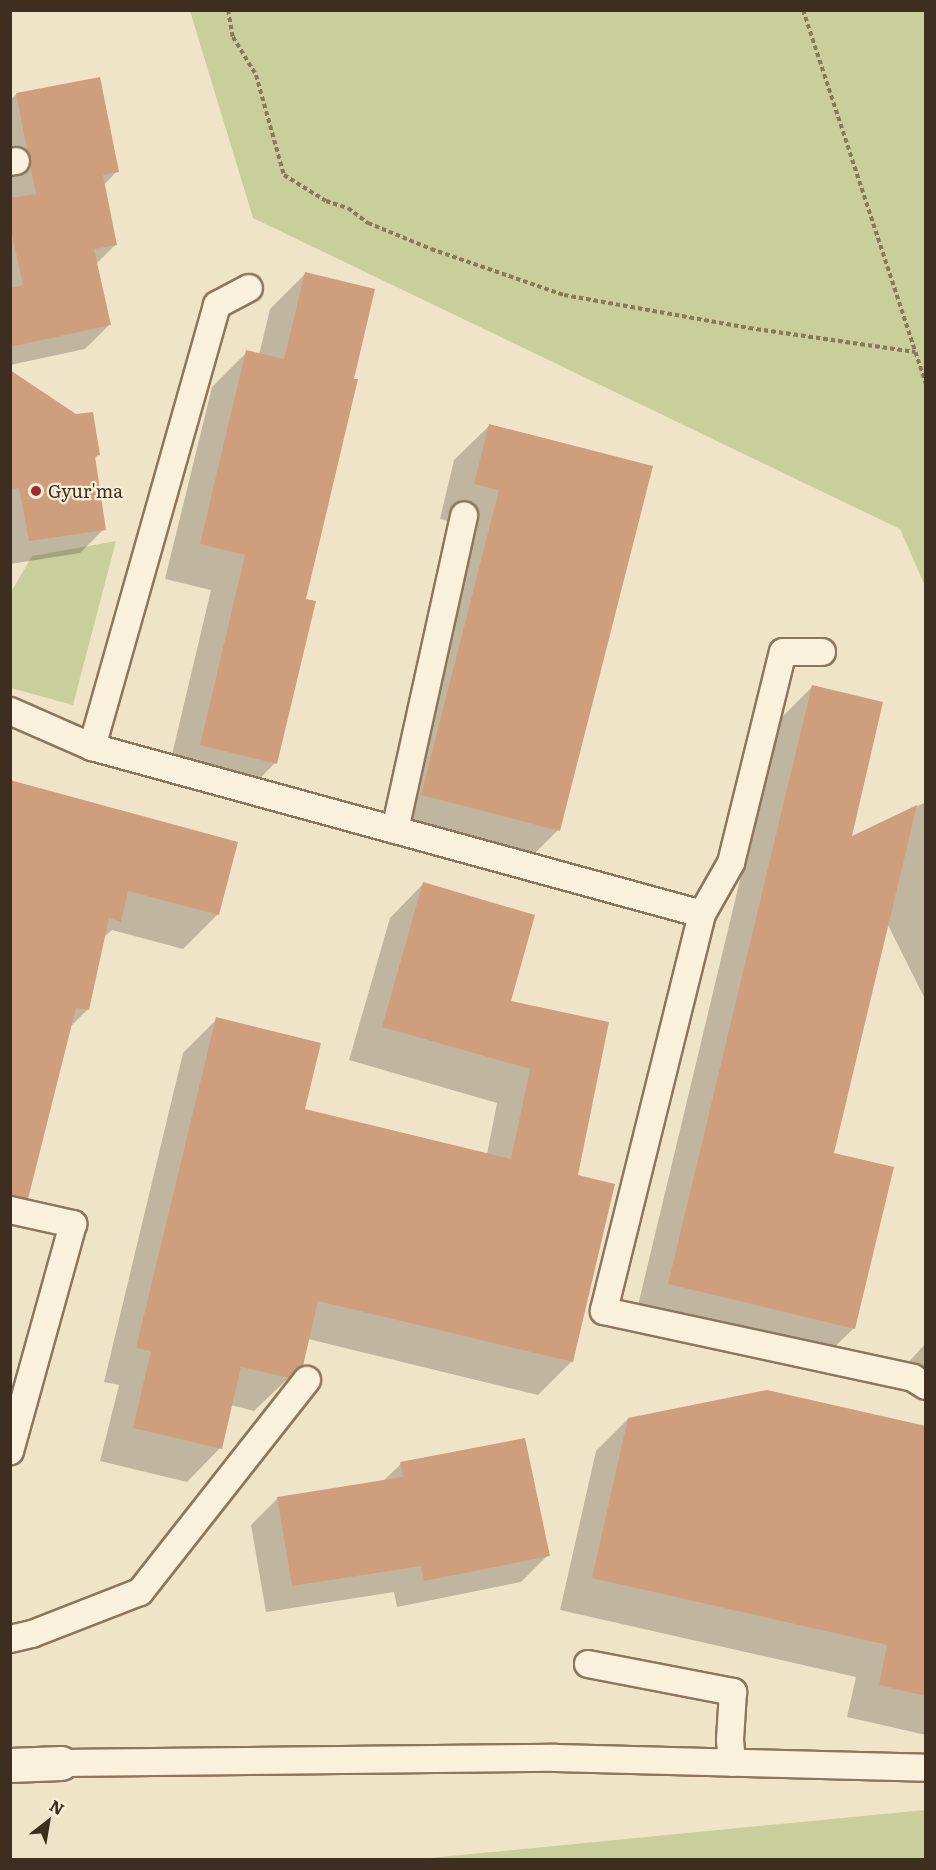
<!DOCTYPE html>
<html>
<head>
<meta charset="utf-8">
<style>
	body { margin:0 }
	#map { position:relative; width:936px; height:1870px; overflow:hidden; background:#f0e4c8; font-family:Literata,serif }
	div>[style] { position:absolute }
	.green>* { inset:0; background:#c9cf9b }
	.shadow>* { inset:0; background:#0003 }
	.building>* { inset:0; background:#cf9f7d }
	.path>* { height:4px; margin-top:-2px; transform-origin:0; background:repeating-linear-gradient(90deg,#8d765c 0 4.5px,transparent 0 7.5px) }
	.roads { filter:drop-shadow(2px 0 #8d765c) drop-shadow(-2px 0 #8d765c) drop-shadow(0 2px #8d765c) drop-shadow(0 -2px #8d765c) }
	.service>* { height:26px; margin:-13px; padding:0 13px; transform-origin:13px; border-radius:13px; background:#faf1dc }
	.minor>* { height:33px; margin:-16.5px; padding:0 16.5px; transform-origin:16.5px; border-radius:16.5px; background:#faf1dc }
	.dots>* { width:16px; height:16px; translate:-50% -50%; box-sizing:border-box; border:3px solid #f7eed8; border-radius:50% }
	span { translate:-50% -50%; white-space:nowrap; text-align:center; line-height:1.15; -webkit-text-stroke:4.5px #f7eed8; paint-order:stroke }
	.poi-label { font-size:18px; color:#3d2e20 }
	.left { translate:0 -50%; text-align:left }
	.frame { position:absolute; inset:0; border:12px solid #3d2e20; pointer-events:none }
	.north { position:absolute; left:18px; top:1792px; width:60px; height:60px; -webkit-text-stroke:4px #f7eed8; paint-order:stroke; rotate:31deg; font-size:16px; font-weight:700; line-height:24px; text-align:center; color:#3d2e20 }
	.north::after { content:''; display:block; margin:auto; width:21px; height:27px; background:#3d2e20; clip-path:polygon(50% 0,100% 100%,50% 72%,0 100%) }
</style>
</head>
<body>
<div id="map">
	<div class="green">
		<div style="clip-path:polygon(190px 11px,925px 11px,925px 586px,900px 529px,253px 218px)"></div>
		<div style="clip-path:polygon(116px 541px,73px 705px,11px 688px,11px 592px,32px 556px)"></div>
		<div style="clip-path:polygon(925px 1810px,925px 1859px,419px 1859px)"></div>
	</div>
	<div class="shadow">
		<div style="clip-path:polygon(17px 94px,117px 171px,104px 185px,116px 244px,96px 264px,109px 325px,85px 349px,10px 365px,10px 100px)"></div>
		<div style="clip-path:polygon(305px 274px,352px 380px,304px 600px,275px 763px,240px 799px,166px 780px,211px 590px,165px 579px,212px 387px,247px 352px,259px 355px,270px 309px)"></div>
		<div style="clip-path:polygon(10px 372px,98px 455px,94px 459px,104px 529px,80px 553px,10px 564px)"></div>
		<div style="clip-path:polygon(490px 425px,558px 830px,523px 865px,387px 830px,465px 525px,440px 519px,454px 460px)"></div>
		<div style="clip-path:polygon(812px 687px,850px 839px,926px 802px,926px 1001px,887px 923px,832px 1154px,854px 1328px,819px 1362px,635px 1318px,778px 721px)"></div>
		<div style="clip-path:polygon(10px 782px,237px 843px,217px 915px,183px 949px,112px 930px,103px 938px,88px 1009px,70px 1027px,31px 1181px,10px 1201px)"></div>
		<div style="clip-path:polygon(423px 884px,509px 1003px,576px 1176px,572px 1361px,538px 1395px,308px 1339px,302px 1365px,254px 1411px,231px 1405px,220px 1448px,187px 1482px,100px 1461px,119px 1385px,104px 1382px,183px 1053px,217px 1019px,304px 1110px,487px 1154px,497px 1103px,349px 1060px,390px 918px)"></div>
		<div style="clip-path:polygon(926px 1343px,926px 1403px,896px 1376px)"></div>
		<div style="clip-path:polygon(628px 1419px,926px 1557px,926px 1735px,847px 1717px,856px 1677px,560px 1610px,596px 1451px)"></div>
		<div style="clip-path:polygon(401px 1464px,548px 1555px,521px 1582px,397px 1607px,394px 1592px,266px 1612px,251px 1525px,278px 1498px,383px 1481px)"></div>
	</div>
	<div class="building">
		<div style="clip-path:polygon(100px 77px,119px 172px,103px 175px,117px 245px,94px 249px,111px 325px,10px 347px,10px 288px,23px 285px,10px 225px,10px 198px,36px 194px,16px 93px)"></div>
		<div style="clip-path:polygon(305px 272px,375px 289px,354px 379px,358px 379px,306px 599px,316px 601px,277px 764px,200px 745px,245px 555px,200px 544px,246px 350px,284px 359px)"></div>
		<div style="clip-path:polygon(10px 370px,76px 414px,93px 412px,100px 455px,95px 456px,106px 530px,29px 541px,19px 488px,10px 489px)"></div>
		<div style="clip-path:polygon(489px 424px,653px 466px,560px 831px,421px 795px,499px 490px,474px 484px)"></div>
		<div style="clip-path:polygon(812px 685px,883px 702px,852px 836px,917px 805px,834px 1153px,894px 1167px,855px 1329px,668px 1284px)"></div>
		<div style="clip-path:polygon(10px 780px,238px 842px,219px 915px,128px 891px,121px 922px,109px 918px,89px 1010px,76px 1008px,28px 1199px,10px 1195px)"></div>
		<div style="clip-path:polygon(423px 882px,535px 915px,511px 1001px,609px 1022px,578px 1175px,615px 1184px,573px 1362px,318px 1301px,303px 1366px,289px 1378px,241px 1367px,222px 1449px,133px 1428px,151px 1351px,136px 1348px,216px 1017px,321px 1043px,305px 1109px,511px 1159px,530px 1069px,382px 1027px)"></div>
		<div style="clip-path:polygon(767px 1390px,926px 1426px,926px 1696px,879px 1685px,887px 1645px,592px 1578px,628px 1418px)"></div>
		<div style="clip-path:polygon(525px 1438px,550px 1556px,424px 1581px,421px 1566px,292px 1586px,277px 1497px,403px 1477px,400px 1462px)"></div>
	</div>
	<div class="path">
		<div style="left:228px;top:10px;width:27px;rotate:80deg"></div>
		<div style="left:233px;top:37px;width:44px;rotate:58.8deg"></div>
		<div style="left:256px;top:75px;width:104px;rotate:74.4deg"></div>
		<div style="left:284px;top:175px;width:49px;rotate:31.8deg"></div>
		<div style="left:326px;top:201px;width:23px;rotate:18deg"></div>
		<div style="left:348px;top:208px;width:25px;rotate:37deg"></div>
		<div style="left:368px;top:223px;width:68px;rotate:22.4deg"></div>
		<div style="left:431px;top:249px;width:141px;rotate:19.1deg"></div>
		<div style="left:564px;top:295px;width:188px;rotate:10.1deg"></div>
		<div style="left:749px;top:328px;width:168px;rotate:8.2deg"></div>
		<div style="left:803px;top:10px;width:394px;rotate:71.8deg"></div>
	</div>
	<div class="roads">
		<div class="service">
			<div style="left:10px;top:162px;width:6px;rotate:-9deg"></div>
			<div style="left:10px;top:711px;width:90px;rotate:23.7deg"></div>
			<div style="left:92px;top:747px;width:632px;rotate:15.31deg"></div>
			<div style="left:702px;top:914px;width:409px;rotate:103.9deg"></div>
			<div style="left:604px;top:1311px;width:316px;rotate:12.2deg"></div>
			<div style="left:913px;top:1378px;width:15px;rotate:32deg"></div>
			<div style="left:92px;top:747px;width:459px;rotate:-74.2deg"></div>
			<div style="left:217px;top:305px;width:36px;rotate:-28deg"></div>
			<div style="left:395px;top:830px;width:322px;rotate:-77.6deg"></div>
			<div style="left:702px;top:914px;width:59px;rotate:-60.4deg"></div>
			<div style="left:731px;top:863px;width:217px;rotate:-76.2deg"></div>
			<div style="left:783px;top:652px;width:39px"></div>
			<div style="left:10px;top:1210px;width:65px;rotate:12.5deg"></div>
			<div style="left:73px;top:1224px;width:236px;rotate:105.5deg"></div>
			<div style="left:10px;top:1639px;width:23px;rotate:-13deg"></div>
			<div style="left:32px;top:1634px;width:116px;rotate:-21.3deg"></div>
			<div style="left:140px;top:1592px;width:270px;rotate:-51.8deg"></div>
			<div style="left:588px;top:1664px;width:148px;rotate:10.9deg"></div>
			<div style="left:733px;top:1692px;width:48px;rotate:93.6deg"></div>
			<div style="left:730px;top:1740px;width:23px;rotate:85deg"></div>
			<div style="left:61px;top:1763px;width:495px;rotate:-0.6deg"></div>
			<div style="left:556px;top:1758px;width:370px;rotate:1.5deg"></div>
		</div>
		<div class="minor">
			<div style="left:10px;top:1765px;width:51px;rotate:-2.2deg"></div>
		</div>
	</div>
	<div class="dots">
		<div style="left:36px;top:491px;background:#9e2a2b"></div>
	</div>
	<div class="poi-label">
		<span class="left" style="left:48px;top:491px">Gyur'ma</span>
	</div>
	<div class="frame"></div>
	<div class="north">N</div>
</div>
</body>
</html>
